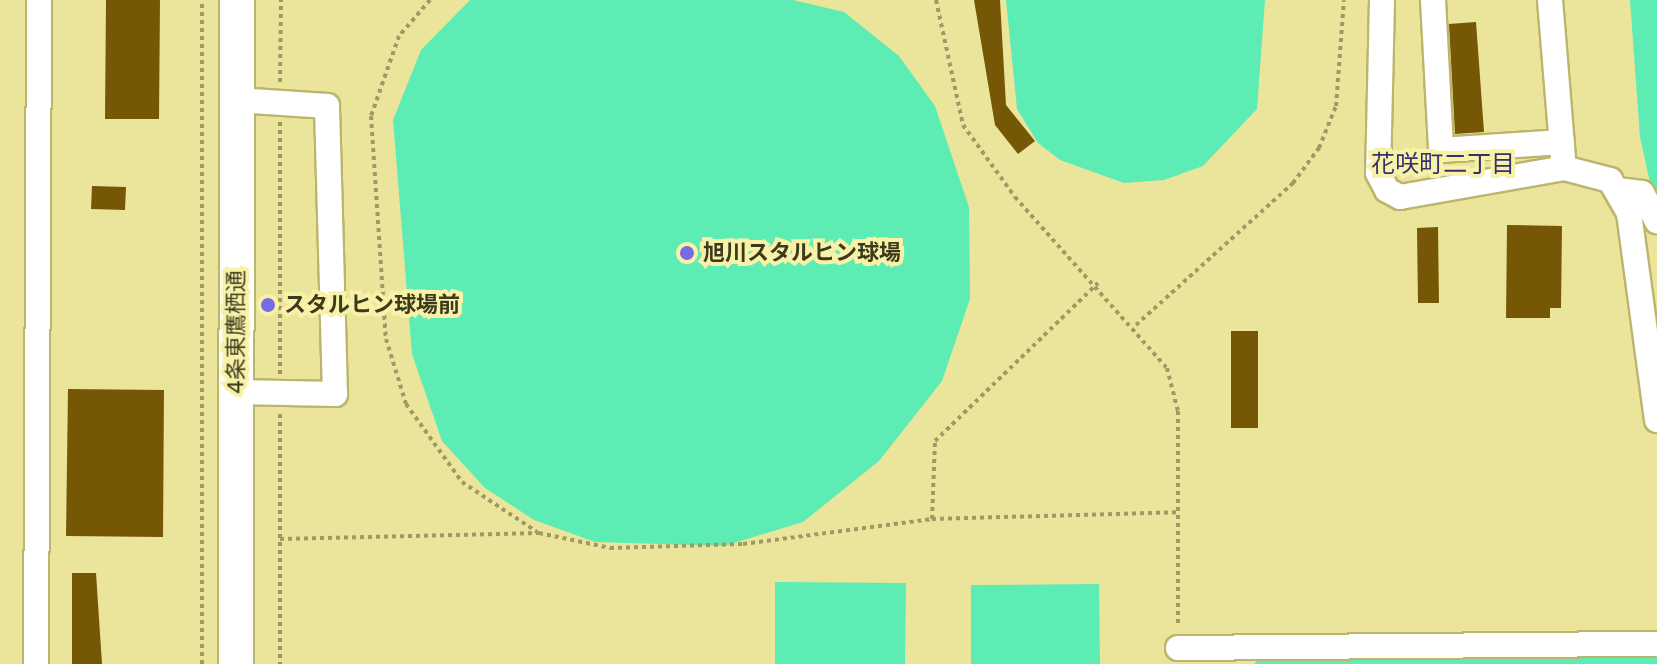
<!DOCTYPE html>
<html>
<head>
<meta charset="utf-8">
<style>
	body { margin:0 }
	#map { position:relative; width:1657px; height:664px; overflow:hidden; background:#ebe59c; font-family:Rubik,"Noto Sans JP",sans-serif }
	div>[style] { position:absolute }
	.green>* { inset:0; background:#5cecb4 }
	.building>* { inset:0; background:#765705 }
	.path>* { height:4px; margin-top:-2px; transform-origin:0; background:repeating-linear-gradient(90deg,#9e9a64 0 4px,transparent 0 8px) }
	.roads { filter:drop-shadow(2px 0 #bbb56d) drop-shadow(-2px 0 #bbb56d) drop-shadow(0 2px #bbb56d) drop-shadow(0 -2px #bbb56d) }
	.minor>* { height:24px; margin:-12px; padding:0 12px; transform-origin:12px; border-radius:12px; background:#fff }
	.highway>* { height:34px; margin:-17px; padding:0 17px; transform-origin:17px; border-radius:17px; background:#fff }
	.dots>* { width:22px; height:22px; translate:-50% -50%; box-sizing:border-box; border:4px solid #f8f2a8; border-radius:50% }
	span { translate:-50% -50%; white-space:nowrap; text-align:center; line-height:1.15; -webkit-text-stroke:8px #f8f2a8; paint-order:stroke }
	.poi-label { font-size:22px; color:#3c3a1c; font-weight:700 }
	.left { translate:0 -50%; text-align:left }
	.street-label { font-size:22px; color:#3c3a1c }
	.neighbourhood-label { font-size:24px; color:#36316d }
</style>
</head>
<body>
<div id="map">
	<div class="green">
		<div style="clip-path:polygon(470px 0,793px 0,844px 12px,899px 56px,935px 106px,969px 207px,970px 299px,942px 381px,879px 461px,803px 522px,724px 546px,595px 542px,534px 520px,485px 488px,442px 441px,412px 354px,393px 120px,421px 50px)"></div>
		<div style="clip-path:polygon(1006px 0,1265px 0,1257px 109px,1203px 166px,1164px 180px,1124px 183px,1060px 160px,1038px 143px,1017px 109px)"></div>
		<div style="clip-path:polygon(1630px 0,1657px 0,1657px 214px,1640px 137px)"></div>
		<div style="clip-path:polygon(775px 582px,906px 583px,905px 664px,775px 664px)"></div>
		<div style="clip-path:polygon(1099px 584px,1100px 664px,971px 664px,971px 585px)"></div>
		<div style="clip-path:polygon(1263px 654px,1657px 658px,1657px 664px,1254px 664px)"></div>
	</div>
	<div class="building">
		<div style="clip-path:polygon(106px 0,160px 0,159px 119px,105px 119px)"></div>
		<div style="clip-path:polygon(974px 0,1000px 0,1006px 105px,1035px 141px,1018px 154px,995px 125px)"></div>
		<div style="clip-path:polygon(1476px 22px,1484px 132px,1455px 134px,1449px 24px)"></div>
		<div style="clip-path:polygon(92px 186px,126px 187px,125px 210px,91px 209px)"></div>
		<div style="clip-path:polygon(1507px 225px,1562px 226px,1561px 308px,1550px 308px,1550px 318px,1506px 318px)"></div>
		<div style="clip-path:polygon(1438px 227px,1439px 303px,1418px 303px,1417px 228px)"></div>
		<div style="clip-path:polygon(1231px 331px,1258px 331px,1258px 428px,1231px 428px)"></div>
		<div style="clip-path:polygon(68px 389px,164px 390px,163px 537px,66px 536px)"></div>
		<div style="clip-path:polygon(72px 573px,96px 573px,102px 664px,72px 664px)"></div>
	</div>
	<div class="path">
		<div style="left:430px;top:0;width:48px;rotate:130.7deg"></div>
		<div style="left:399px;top:36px;width:85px;rotate:109.3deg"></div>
		<div style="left:371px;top:116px;width:224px;rotate:86.2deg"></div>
		<div style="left:386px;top:339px;width:68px;rotate:72.9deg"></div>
		<div style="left:406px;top:404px;width:96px;rotate:54.3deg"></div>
		<div style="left:462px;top:482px;width:90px;rotate:33.7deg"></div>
		<div style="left:936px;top:0;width:128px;rotate:77.8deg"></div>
		<div style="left:963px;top:125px;width:89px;rotate:54.2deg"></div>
		<div style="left:1015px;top:197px;width:229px;rotate:48.4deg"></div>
		<div style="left:1167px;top:368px;width:44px;rotate:75.7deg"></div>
		<div style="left:1178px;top:411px;width:214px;rotate:90deg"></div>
		<div style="left:280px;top:82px;width:82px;rotate:-89.3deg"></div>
		<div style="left:1136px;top:325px;width:212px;rotate:-42.1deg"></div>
		<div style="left:1293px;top:183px;width:44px;rotate:-53.4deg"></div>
		<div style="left:1319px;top:148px;width:45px;rotate:-68deg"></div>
		<div style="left:1336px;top:106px;width:106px;rotate:-85.7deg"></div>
		<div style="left:280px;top:374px;width:252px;rotate:-90deg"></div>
		<div style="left:280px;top:414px;width:250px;rotate:90deg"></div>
		<div style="left:932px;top:519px;width:78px;rotate:-87.8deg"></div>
		<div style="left:935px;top:441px;width:227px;rotate:-44.1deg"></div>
		<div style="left:280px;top:539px;width:259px;rotate:-1.3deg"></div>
		<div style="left:539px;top:533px;width:73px;rotate:11.9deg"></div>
		<div style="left:610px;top:548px;width:133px;rotate:-1.7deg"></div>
		<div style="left:743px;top:544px;width:191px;rotate:-7.5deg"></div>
		<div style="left:932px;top:519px;width:245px;rotate:-1.6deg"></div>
		<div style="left:202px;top:664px;width:664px;rotate:-90deg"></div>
	</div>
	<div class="roads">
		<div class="minor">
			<div style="left:1382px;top:0;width:173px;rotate:91.3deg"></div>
			<div style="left:1378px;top:173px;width:19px;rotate:62deg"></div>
			<div style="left:1387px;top:190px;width:15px;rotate:28deg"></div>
			<div style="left:1400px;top:197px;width:167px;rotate:-10deg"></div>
			<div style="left:1564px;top:168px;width:48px;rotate:14.6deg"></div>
			<div style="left:1610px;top:180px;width:38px;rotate:60deg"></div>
			<div style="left:1629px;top:213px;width:209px;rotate:82.3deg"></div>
			<div style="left:1433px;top:0;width:150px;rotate:86.9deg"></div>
			<div style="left:1441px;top:150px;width:121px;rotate:-3.8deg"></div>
			<div style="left:1550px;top:0;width:159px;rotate:85.3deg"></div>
			<div style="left:1618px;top:190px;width:24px;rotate:7deg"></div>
			<div style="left:1642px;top:193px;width:32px;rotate:62deg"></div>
			<div style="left:236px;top:392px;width:99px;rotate:1.2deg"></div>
			<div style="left:335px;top:394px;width:288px;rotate:-91.6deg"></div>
			<div style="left:327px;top:106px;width:90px;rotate:-176.2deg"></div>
			<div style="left:1178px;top:648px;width:479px;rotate:-0.5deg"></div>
			<div style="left:36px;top:664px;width:664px;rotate:-89.74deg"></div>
		</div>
		<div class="highway">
			<div style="left:236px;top:664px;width:664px;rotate:-89.91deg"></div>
		</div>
	</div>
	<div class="dots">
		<div style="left:687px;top:253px;background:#776be6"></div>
		<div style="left:268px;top:305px;background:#776be6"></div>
	</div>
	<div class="poi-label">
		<span class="left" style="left:703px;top:253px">旭川スタルヒン球場</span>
		<span class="left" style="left:284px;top:305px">スタルヒン球場前</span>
	</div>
	<div class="street-label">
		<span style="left:236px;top:332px;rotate:-90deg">4条東鷹栖通</span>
	</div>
	<div class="neighbourhood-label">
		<span style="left:1443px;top:165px">花咲町二丁目</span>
	</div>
</div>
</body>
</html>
